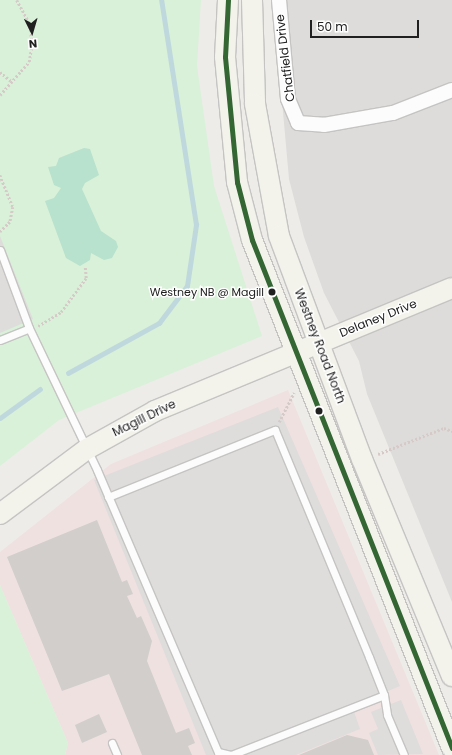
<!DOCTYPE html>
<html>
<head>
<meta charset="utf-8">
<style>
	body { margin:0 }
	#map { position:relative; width:452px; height:755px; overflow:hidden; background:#eeece9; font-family:Poppins,sans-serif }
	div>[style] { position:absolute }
	.residential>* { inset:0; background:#dddcda }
	.commercial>* { inset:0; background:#efe1e0 }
	.park>* { inset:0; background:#d9f1d8 }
	.pitch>* { inset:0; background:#b8e1ce }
	.parking>* { inset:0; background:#dedddc }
	.stream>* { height:4.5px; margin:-2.25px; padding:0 2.25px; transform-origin:2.25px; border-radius:2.25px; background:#bfd8de }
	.building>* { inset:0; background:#d1cecc }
	.path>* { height:2.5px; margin-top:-1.25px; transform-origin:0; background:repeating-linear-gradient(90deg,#d6cac8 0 2px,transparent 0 4px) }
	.roads { filter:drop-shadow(1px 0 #c5c4c3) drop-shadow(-1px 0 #c5c4c3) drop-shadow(0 1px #c5c4c3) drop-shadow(0 -1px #c5c4c3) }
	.lane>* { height:7px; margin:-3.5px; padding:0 3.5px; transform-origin:3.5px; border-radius:3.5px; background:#fcfcfc }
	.street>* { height:14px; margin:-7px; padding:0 7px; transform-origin:7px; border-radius:7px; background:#fcfcfc }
	.secondary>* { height:20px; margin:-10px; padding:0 10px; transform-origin:10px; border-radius:10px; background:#f3f3ec }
	.bus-1>* { height:5px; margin:-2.5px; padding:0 2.5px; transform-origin:2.5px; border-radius:2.5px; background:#363 }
	.dots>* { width:11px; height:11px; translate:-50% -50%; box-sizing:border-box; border:2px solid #fff; border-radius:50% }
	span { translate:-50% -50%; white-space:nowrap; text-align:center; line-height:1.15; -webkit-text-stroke:3px #fff; paint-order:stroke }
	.bus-label { font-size:11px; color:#202020 }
	.right { translate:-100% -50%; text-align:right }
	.street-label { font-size:12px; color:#202020 }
	.north { position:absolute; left:12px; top:12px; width:40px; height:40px; -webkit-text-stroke:3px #fff; paint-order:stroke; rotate:175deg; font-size:11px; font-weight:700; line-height:16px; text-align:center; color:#202020 }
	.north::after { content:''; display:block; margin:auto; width:14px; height:18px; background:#202020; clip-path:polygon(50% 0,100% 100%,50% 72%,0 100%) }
	.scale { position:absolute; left:310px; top:20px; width:109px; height:18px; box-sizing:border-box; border:2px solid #202020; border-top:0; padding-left:5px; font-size:12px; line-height:14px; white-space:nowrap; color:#202020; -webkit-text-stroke:3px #fff; paint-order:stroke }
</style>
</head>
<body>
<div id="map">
	<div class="residential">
		<div style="clip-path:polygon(273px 0,452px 0,452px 602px,367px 394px,359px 361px,324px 293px,304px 237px,289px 179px)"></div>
	</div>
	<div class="commercial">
		<div style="clip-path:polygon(288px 390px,439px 755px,65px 755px,68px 743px,0 585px,0 552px,111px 464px)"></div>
	</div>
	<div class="park">
		<div style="clip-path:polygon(0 0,201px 0,197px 66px,214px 186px,262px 336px,59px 420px,0 466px)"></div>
		<div style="clip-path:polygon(0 585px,68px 743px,65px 755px,0 755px)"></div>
	</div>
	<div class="pitch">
		<div style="clip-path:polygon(84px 148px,90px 149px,99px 175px,85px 183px,82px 189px,101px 231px,116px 241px,118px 247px,112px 258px,104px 260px,91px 253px,90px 260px,80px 266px,66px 258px,45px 201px,54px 198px,61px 188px,54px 185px,48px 167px,56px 166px,59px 158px)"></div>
	</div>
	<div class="parking">
		<div style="clip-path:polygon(0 236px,33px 319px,0 333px)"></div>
		<div style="clip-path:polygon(278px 407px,400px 686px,352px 706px,360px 729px,296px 755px,206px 755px,94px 480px)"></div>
		<div style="clip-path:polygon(401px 700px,423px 754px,378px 755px,369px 733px,378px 729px,371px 712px)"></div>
	</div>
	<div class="stream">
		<div style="left:68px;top:373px;width:104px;rotate:-28.8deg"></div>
		<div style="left:159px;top:323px;width:46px;rotate:-52.9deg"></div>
		<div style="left:187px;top:286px;width:62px;rotate:-81.6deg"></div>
		<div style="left:196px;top:225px;width:228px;rotate:-98.8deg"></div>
		<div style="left:0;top:418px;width:49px;rotate:-35.9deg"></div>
	</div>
	<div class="building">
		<div style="clip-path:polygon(97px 520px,122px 582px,127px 580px,133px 594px,127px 596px,137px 618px,141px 616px,152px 641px,147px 661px,176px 733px,189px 728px,195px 743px,188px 746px,192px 755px,142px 755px,109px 674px,62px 691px,7px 557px)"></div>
		<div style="clip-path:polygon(99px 714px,107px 732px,82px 743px,75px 725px)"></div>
		<div style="clip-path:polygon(347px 735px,368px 740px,374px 755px,299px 755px)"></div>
	</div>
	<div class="path">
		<div style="left:0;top:72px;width:14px;rotate:39deg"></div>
		<div style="left:0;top:95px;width:44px;rotate:-48.7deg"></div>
		<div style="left:29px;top:62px;width:18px;rotate:-81deg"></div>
		<div style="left:32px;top:44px;width:21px;rotate:-98deg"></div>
		<div style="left:29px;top:23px;width:26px;rotate:-119deg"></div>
		<div style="left:0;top:175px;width:35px;rotate:68deg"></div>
		<div style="left:13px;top:207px;width:15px;rotate:101deg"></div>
		<div style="left:10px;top:222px;width:14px;rotate:135deg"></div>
		<div style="left:38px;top:326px;width:27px;rotate:-31deg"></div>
		<div style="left:61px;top:312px;width:42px;rotate:-53.7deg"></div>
		<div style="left:86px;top:278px;width:12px;rotate:-95deg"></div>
		<div style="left:279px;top:422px;width:33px;rotate:-63deg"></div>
		<div style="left:378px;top:454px;width:71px;rotate:-21.5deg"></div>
		<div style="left:444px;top:428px;width:9px;rotate:21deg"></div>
	</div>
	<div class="roads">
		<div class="lane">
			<div style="left:0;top:250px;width:83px;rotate:69.6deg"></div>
			<div style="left:29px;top:328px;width:157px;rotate:64.4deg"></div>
			<div style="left:97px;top:470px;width:307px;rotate:66.8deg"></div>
			<div style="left:218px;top:752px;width:13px;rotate:13deg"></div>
			<div style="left:231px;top:755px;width:164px;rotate:-21.4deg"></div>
			<div style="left:0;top:340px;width:31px;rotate:-22deg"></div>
			<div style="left:108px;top:497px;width:180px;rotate:-21.9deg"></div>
			<div style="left:275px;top:430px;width:246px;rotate:67.5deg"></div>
			<div style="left:369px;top:657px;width:41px;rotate:68.5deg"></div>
			<div style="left:384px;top:695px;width:20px;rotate:81deg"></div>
			<div style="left:387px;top:715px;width:43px;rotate:67deg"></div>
			<div style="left:112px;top:743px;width:13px;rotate:67deg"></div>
		</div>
		<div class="street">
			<div style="left:279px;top:0;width:99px;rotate:84.8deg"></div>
			<div style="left:288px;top:99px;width:26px;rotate:67deg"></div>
			<div style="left:298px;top:123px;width:26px;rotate:4deg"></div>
			<div style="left:324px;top:125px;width:70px;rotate:-9.9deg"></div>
			<div style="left:393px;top:113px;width:63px;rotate:-21.3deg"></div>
		</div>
		<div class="secondary">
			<div style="left:228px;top:0;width:57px;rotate:93deg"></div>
			<div style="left:225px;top:57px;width:126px;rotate:84.5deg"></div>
			<div style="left:237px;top:182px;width:60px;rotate:75.5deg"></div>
			<div style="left:252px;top:240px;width:546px;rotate:68.51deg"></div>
			<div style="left:252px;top:0;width:104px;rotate:88.3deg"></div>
			<div style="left:255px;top:104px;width:134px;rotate:79.7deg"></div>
			<div style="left:279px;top:236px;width:238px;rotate:69.6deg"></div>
			<div style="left:362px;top:459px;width:235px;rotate:67.5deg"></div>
			<div style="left:0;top:514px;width:109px;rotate:-36.8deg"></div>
			<div style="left:87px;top:449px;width:78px;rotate:-29.2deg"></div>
			<div style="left:155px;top:411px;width:321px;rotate:-22.5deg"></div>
		</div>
	</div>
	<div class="bus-1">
		<div style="left:228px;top:0;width:57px;rotate:93deg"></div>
		<div style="left:225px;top:57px;width:126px;rotate:84.5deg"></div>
		<div style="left:237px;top:182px;width:60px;rotate:75.5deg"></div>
		<div style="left:252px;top:240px;width:546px;rotate:68.51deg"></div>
	</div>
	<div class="dots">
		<div style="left:272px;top:292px;background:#202020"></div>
		<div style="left:319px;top:411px;background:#202020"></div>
	</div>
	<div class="bus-label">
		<span class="right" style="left:264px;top:292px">Westney NB @ Magill</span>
	</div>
	<div class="street-label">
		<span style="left:285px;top:58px;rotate:-97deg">Chatfield Drive</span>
		<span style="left:378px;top:318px;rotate:-22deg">Delaney Drive</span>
		<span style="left:320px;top:346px;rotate:69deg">Westney Road North</span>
		<span style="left:144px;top:418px;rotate:-26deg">Magill Drive</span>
	</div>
	<div class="north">N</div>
	<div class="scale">50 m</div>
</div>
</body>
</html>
